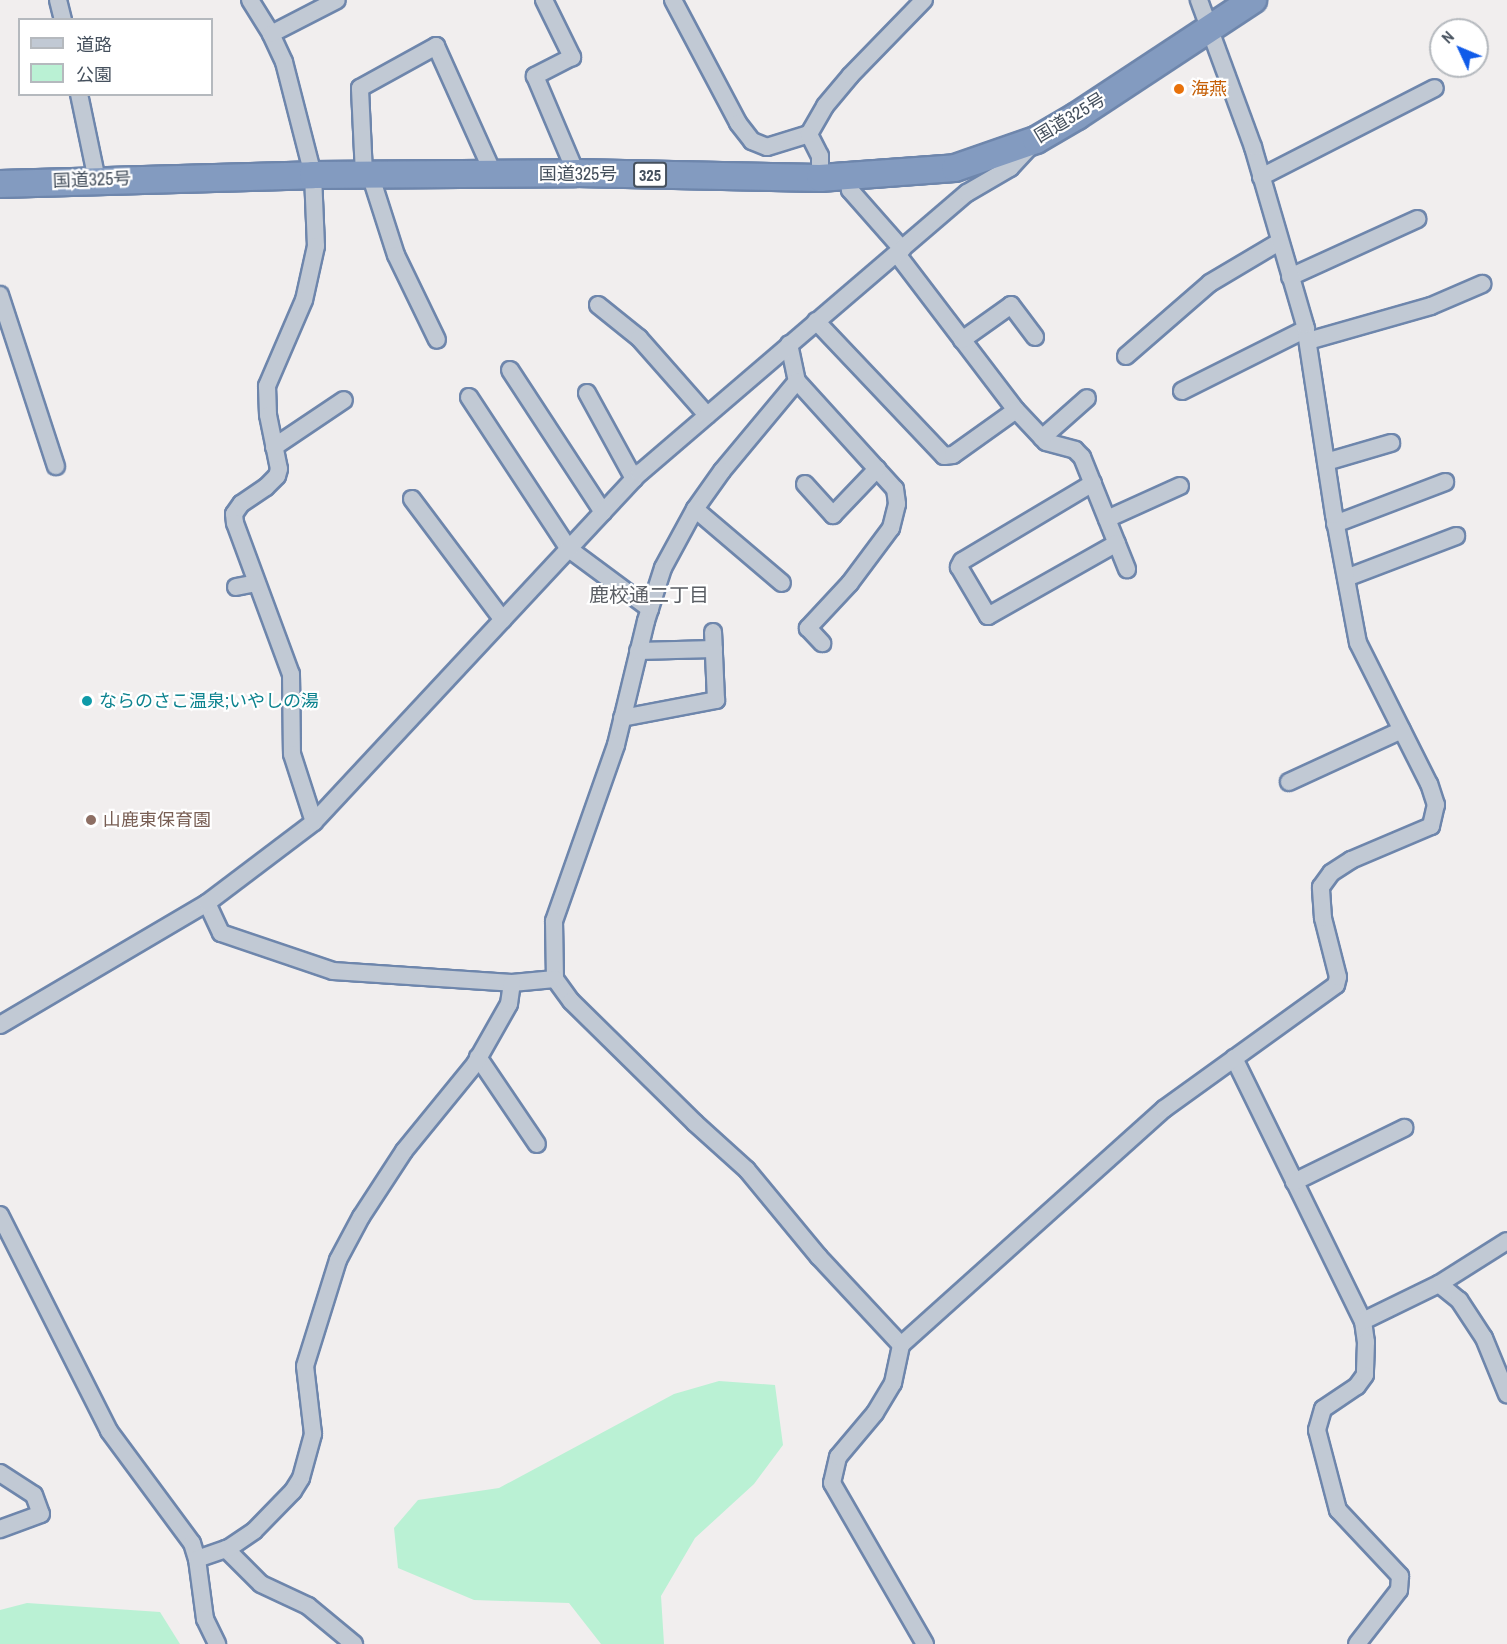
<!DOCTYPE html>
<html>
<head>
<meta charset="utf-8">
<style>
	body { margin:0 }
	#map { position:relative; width:1507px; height:1644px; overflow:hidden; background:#f1eeee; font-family:"Archivo Narrow","Noto Sans JP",sans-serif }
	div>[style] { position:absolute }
	.green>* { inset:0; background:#baf1d4 }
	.roads { filter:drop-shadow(2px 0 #6e86ac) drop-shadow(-2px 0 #6e86ac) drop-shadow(0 2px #6e86ac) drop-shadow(0 -2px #6e86ac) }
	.minor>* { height:16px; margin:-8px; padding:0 8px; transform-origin:8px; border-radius:8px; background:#c1c9d4 }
	.highway>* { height:26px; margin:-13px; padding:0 13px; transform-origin:13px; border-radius:13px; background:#839bc0 }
	.dots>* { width:16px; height:16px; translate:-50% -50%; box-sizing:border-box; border:3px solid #fff; border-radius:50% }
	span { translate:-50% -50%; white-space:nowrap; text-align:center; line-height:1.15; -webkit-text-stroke:4.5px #fff; paint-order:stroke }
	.shield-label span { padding:2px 4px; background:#fff; border:2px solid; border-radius:4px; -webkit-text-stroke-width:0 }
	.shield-label { font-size:16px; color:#45505d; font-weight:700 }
	.food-label { font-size:18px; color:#c56008 }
	.left { translate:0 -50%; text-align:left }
	.street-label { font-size:18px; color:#45505d }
	.culture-label { font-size:18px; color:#0d838f }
	.education-label { font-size:18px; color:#785e54 }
	.neighbourhood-label { font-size:20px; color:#5a5e64 }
	.legend { position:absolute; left:18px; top:18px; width:195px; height:78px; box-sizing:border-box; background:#fff; border:2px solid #b5b9be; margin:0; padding:8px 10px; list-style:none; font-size:18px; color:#45505d }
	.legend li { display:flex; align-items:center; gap:12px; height:30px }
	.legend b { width:30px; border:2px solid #b5b9be }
	.north { position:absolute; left:1429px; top:18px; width:60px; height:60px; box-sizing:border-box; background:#fff; border:2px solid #b5b9be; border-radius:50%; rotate:314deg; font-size:16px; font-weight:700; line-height:24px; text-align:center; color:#45505d }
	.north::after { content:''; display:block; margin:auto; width:21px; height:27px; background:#105be9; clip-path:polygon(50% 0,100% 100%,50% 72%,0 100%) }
</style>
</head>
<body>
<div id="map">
	<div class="green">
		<div style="clip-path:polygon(719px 1381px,775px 1385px,783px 1445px,754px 1484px,695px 1538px,661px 1596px,664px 1644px,601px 1644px,569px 1603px,474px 1600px,398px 1568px,394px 1528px,418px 1500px,499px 1488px,674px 1394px)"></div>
		<div style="clip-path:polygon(27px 1603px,160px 1612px,180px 1644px,0 1644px,0 1610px)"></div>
	</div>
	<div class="roads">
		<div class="minor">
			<div style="left:58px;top:0;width:21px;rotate:76deg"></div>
			<div style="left:250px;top:0;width:40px;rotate:58deg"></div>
			<div style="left:271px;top:34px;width:31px;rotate:65deg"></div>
			<div style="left:284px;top:62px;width:117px;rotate:75.6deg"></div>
			<div style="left:313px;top:175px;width:71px;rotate:87.6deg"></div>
			<div style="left:316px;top:246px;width:55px;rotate:102.5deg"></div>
			<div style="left:304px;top:300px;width:94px;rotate:113.3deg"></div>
			<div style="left:267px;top:386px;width:29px;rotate:88deg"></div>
			<div style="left:268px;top:415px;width:55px;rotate:78.5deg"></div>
			<div style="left:279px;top:469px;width:7px;rotate:106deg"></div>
			<div style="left:277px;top:476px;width:16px;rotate:135deg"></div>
			<div style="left:266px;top:487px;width:30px;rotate:146deg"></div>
			<div style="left:241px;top:504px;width:12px;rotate:125deg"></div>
			<div style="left:234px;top:514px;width:9px;rotate:84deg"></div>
			<div style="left:235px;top:523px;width:161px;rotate:69.7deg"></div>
			<div style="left:291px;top:674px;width:80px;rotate:89.3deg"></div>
			<div style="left:292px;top:754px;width:71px;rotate:72.1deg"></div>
			<div style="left:544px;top:0;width:64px;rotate:63.8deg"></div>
			<div style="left:572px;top:57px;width:42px;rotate:152.8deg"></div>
			<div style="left:535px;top:76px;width:105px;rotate:67.1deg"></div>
			<div style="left:673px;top:0;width:139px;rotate:62.1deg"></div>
			<div style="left:738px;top:123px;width:23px;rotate:52deg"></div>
			<div style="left:752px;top:141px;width:16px;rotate:22deg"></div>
			<div style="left:767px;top:147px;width:44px;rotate:-17.2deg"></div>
			<div style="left:271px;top:34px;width:74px;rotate:-27.3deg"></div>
			<div style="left:79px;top:94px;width:88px;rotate:78.2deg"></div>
			<div style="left:364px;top:174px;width:86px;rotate:-92.7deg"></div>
			<div style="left:360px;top:88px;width:87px;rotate:-28.9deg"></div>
			<div style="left:436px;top:46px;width:139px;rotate:65.8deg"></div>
			<div style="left:370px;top:174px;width:85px;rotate:72.2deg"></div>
			<div style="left:396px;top:255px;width:94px;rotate:64.2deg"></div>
			<div style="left:848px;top:176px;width:14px;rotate:82deg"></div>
			<div style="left:850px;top:190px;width:79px;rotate:48.6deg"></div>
			<div style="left:1261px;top:177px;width:195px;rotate:-27.1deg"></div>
			<div style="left:820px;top:178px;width:22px;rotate:-90deg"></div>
			<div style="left:820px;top:156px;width:25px;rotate:-117deg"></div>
			<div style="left:809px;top:134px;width:32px;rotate:-60deg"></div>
			<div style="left:825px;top:106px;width:39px;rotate:-50deg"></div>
			<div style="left:850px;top:76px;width:106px;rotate:-45.8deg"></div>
			<div style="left:897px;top:254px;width:196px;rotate:52.7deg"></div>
			<div style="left:1016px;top:410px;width:44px;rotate:46.8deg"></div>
			<div style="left:1046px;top:442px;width:30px;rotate:15deg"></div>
			<div style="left:1075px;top:450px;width:10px;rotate:45deg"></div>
			<div style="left:1082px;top:457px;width:121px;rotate:68.1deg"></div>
			<div style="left:1290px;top:277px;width:140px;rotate:-24.5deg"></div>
			<div style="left:0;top:295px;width:180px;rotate:71.9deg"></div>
			<div style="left:598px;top:305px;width:53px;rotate:38.8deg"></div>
			<div style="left:639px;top:338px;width:103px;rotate:48.6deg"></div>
			<div style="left:816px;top:321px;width:186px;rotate:46.5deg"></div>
			<div style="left:944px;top:456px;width:9px;rotate:-6deg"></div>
			<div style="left:953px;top:455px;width:77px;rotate:-35.5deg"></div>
			<div style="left:962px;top:340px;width:60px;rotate:-35.5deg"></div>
			<div style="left:1011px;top:305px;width:40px;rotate:53deg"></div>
			<div style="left:1308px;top:341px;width:128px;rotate:-15.9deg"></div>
			<div style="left:1431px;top:306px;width:56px;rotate:-23.3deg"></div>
			<div style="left:789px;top:344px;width:38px;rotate:78deg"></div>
			<div style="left:797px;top:381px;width:117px;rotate:129.8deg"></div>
			<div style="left:722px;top:471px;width:47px;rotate:125.4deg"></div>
			<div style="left:695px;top:509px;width:67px;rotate:118.5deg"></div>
			<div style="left:663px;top:568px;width:56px;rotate:107.8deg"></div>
			<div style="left:646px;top:621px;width:128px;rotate:103.6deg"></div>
			<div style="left:616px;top:745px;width:187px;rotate:109.4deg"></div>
			<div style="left:554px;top:921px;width:58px;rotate:89deg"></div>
			<div style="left:555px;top:979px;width:27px;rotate:54deg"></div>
			<div style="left:571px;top:1001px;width:174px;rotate:44.5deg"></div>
			<div style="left:695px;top:1123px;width:70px;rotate:42.1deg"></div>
			<div style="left:747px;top:1170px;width:113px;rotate:50.4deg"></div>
			<div style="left:819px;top:1257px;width:120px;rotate:47deg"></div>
			<div style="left:1126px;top:356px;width:111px;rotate:-41deg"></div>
			<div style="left:1210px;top:283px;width:80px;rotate:-30.7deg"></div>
			<div style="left:510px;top:370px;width:170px;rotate:56.8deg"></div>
			<div style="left:797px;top:381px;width:146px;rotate:47.8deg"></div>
			<div style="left:895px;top:489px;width:15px;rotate:82deg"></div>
			<div style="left:897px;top:504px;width:25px;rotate:104deg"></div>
			<div style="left:891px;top:528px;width:69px;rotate:126.7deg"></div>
			<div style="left:850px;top:583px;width:62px;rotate:133deg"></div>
			<div style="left:808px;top:628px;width:21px;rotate:47deg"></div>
			<div style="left:1182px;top:391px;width:139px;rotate:-26.6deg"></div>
			<div style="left:587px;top:393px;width:98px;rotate:61.3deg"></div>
			<div style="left:469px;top:397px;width:182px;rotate:56.7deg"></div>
			<div style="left:569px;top:549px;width:101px;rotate:36.5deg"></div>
			<div style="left:1042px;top:438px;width:60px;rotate:-41.6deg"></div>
			<div style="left:274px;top:447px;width:84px;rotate:-33.9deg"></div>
			<div style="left:1326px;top:462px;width:68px;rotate:-16.3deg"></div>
			<div style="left:1093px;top:483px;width:152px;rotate:149.2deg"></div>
			<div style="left:962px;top:561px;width:7px;rotate:117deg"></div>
			<div style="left:959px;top:567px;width:57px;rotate:59.4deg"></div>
			<div style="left:988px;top:616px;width:148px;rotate:-29.5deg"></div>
			<div style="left:805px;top:484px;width:42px;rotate:47.9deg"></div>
			<div style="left:833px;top:515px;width:64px;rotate:-46.3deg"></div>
			<div style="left:412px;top:499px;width:151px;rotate:53.1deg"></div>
			<div style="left:695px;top:509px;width:114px;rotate:40.4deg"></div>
			<div style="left:1107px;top:519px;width:80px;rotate:-24.3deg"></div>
			<div style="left:1335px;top:524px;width:118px;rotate:-20.9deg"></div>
			<div style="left:1346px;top:578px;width:118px;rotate:-20.9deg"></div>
			<div style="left:236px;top:587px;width:21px;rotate:-11deg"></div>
			<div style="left:638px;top:651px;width:76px;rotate:-1.5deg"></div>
			<div style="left:622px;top:718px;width:96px;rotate:-10.8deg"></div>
			<div style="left:716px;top:700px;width:68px;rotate:-92.5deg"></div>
			<div style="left:1289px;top:782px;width:124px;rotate:-24.7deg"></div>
			<div style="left:207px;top:903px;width:33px;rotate:65deg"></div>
			<div style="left:221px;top:933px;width:118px;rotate:18.7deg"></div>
			<div style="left:333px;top:971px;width:179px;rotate:3.8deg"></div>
			<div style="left:512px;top:983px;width:43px;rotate:-5.3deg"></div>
			<div style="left:0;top:1025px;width:240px;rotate:-30.5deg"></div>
			<div style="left:207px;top:903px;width:134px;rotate:-37.1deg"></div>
			<div style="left:314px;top:822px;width:478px;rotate:-47deg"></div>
			<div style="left:640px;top:473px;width:430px;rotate:-40.6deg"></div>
			<div style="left:967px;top:193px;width:50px;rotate:-30.2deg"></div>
			<div style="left:1010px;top:168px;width:34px;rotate:-47deg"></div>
			<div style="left:478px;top:1057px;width:105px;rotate:55.9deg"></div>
			<div style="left:1234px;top:1058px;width:293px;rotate:63.9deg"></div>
			<div style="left:1363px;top:1321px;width:21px;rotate:82deg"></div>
			<div style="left:1366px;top:1342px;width:33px;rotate:92deg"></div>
			<div style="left:1365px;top:1375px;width:14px;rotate:126deg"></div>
			<div style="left:1357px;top:1386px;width:41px;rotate:145.9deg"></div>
			<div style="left:1323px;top:1409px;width:22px;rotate:106deg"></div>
			<div style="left:1317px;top:1430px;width:83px;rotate:75.3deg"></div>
			<div style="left:1338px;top:1510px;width:91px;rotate:46.8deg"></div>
			<div style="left:1400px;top:1576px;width:14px;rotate:94deg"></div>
			<div style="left:1399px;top:1590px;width:68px;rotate:127.9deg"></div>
			<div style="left:1294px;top:1182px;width:123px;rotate:-26.1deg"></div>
			<div style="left:0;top:1215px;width:242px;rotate:63.2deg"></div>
			<div style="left:109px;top:1431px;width:139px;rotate:53.5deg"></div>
			<div style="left:192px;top:1543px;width:17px;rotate:73deg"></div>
			<div style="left:197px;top:1559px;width:61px;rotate:82.4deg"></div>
			<div style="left:205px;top:1619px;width:28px;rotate:64deg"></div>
			<div style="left:1439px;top:1284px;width:26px;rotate:39deg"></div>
			<div style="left:1459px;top:1300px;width:45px;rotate:56.7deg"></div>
			<div style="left:1484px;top:1338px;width:61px;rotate:67.7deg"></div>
			<div style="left:1363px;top:1321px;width:85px;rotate:-26deg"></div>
			<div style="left:1439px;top:1284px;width:80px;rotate:-32.3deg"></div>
			<div style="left:0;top:1473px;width:40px;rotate:32.9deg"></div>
			<div style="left:34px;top:1495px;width:20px;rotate:70deg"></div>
			<div style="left:41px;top:1514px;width:44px;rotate:159.9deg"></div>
			<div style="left:226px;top:1549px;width:49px;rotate:45deg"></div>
			<div style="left:261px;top:1584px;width:52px;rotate:25.1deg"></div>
			<div style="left:308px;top:1606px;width:60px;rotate:39.6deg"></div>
			<div style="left:197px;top:1559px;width:34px;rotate:-19deg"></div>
			<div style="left:229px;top:1548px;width:30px;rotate:-34deg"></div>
			<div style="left:254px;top:1531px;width:56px;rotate:-45.7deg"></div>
			<div style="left:293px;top:1491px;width:15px;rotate:-58deg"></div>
			<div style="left:301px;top:1478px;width:46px;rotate:-74.7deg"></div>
			<div style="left:313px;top:1434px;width:68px;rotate:-96.7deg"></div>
			<div style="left:305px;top:1366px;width:111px;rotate:-72.7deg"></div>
			<div style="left:338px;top:1260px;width:49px;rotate:-61.9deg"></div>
			<div style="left:361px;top:1217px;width:79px;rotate:-56.9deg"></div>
			<div style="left:404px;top:1151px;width:112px;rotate:-50.8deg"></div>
			<div style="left:475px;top:1064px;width:69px;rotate:-60.5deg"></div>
			<div style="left:509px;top:1004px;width:21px;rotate:-82deg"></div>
			<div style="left:925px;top:1644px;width:186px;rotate:-120deg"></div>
			<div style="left:832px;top:1483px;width:27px;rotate:-77deg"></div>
			<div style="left:838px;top:1457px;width:57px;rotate:-49.9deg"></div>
			<div style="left:875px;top:1413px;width:35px;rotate:-59deg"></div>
			<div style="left:893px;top:1383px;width:39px;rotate:-78deg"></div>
			<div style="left:901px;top:1345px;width:353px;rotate:-41.9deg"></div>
			<div style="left:1164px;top:1109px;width:212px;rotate:-35.8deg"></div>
			<div style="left:1336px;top:985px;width:8px;rotate:-76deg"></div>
			<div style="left:1338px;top:977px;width:61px;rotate:-104.3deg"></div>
			<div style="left:1323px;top:918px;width:31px;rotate:-94deg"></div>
			<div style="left:1321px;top:887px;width:17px;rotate:-54deg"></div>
			<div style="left:1331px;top:873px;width:24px;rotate:-33deg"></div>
			<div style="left:1351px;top:860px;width:87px;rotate:-23deg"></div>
			<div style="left:1431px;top:826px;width:22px;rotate:-77deg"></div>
			<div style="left:1436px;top:805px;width:22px;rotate:-108deg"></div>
			<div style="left:1429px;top:784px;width:158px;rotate:-116.7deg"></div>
			<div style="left:1358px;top:643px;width:130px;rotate:-100.6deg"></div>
			<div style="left:1334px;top:515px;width:192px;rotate:-98.7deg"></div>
			<div style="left:1305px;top:325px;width:185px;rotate:-106.3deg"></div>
			<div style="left:1253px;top:147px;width:157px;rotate:-110.2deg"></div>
		</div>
		<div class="highway">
			<div style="left:0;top:184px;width:313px;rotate:-1.6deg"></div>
			<div style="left:313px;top:175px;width:263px;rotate:-0.4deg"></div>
			<div style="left:576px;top:173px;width:244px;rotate:1.2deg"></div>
			<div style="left:820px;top:178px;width:135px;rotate:-4.2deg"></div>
			<div style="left:955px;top:168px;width:86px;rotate:-19.1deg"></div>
			<div style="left:1036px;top:140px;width:48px;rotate:-30.3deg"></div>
			<div style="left:1077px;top:116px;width:211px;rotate:-33.4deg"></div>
		</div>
	</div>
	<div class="dots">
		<div style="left:1179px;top:89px;background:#e8710a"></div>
		<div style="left:87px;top:701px;background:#0f9aa8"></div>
		<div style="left:91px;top:820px;background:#8d6e63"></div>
	</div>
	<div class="shield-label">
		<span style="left:650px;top:175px">325</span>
	</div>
	<div class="food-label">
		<span class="left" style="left:1191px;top:89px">海燕</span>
	</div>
	<div class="street-label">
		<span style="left:1070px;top:118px;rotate:-31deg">国道325号</span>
		<span style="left:578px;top:174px">国道325号</span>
		<span style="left:92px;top:180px;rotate:-2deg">国道325号</span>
	</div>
	<div class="culture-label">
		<span class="left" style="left:99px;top:701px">ならのさこ温泉;いやしの湯</span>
	</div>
	<div class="education-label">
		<span class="left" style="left:103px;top:820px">山鹿東保育園</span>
	</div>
	<div class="neighbourhood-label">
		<span style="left:649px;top:594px">鹿校通二丁目</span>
	</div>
	<ul class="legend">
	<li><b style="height:8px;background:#c1c9d4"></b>道路</li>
	<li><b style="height:16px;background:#baf1d4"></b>公園</li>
	</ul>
	<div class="north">N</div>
</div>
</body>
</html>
